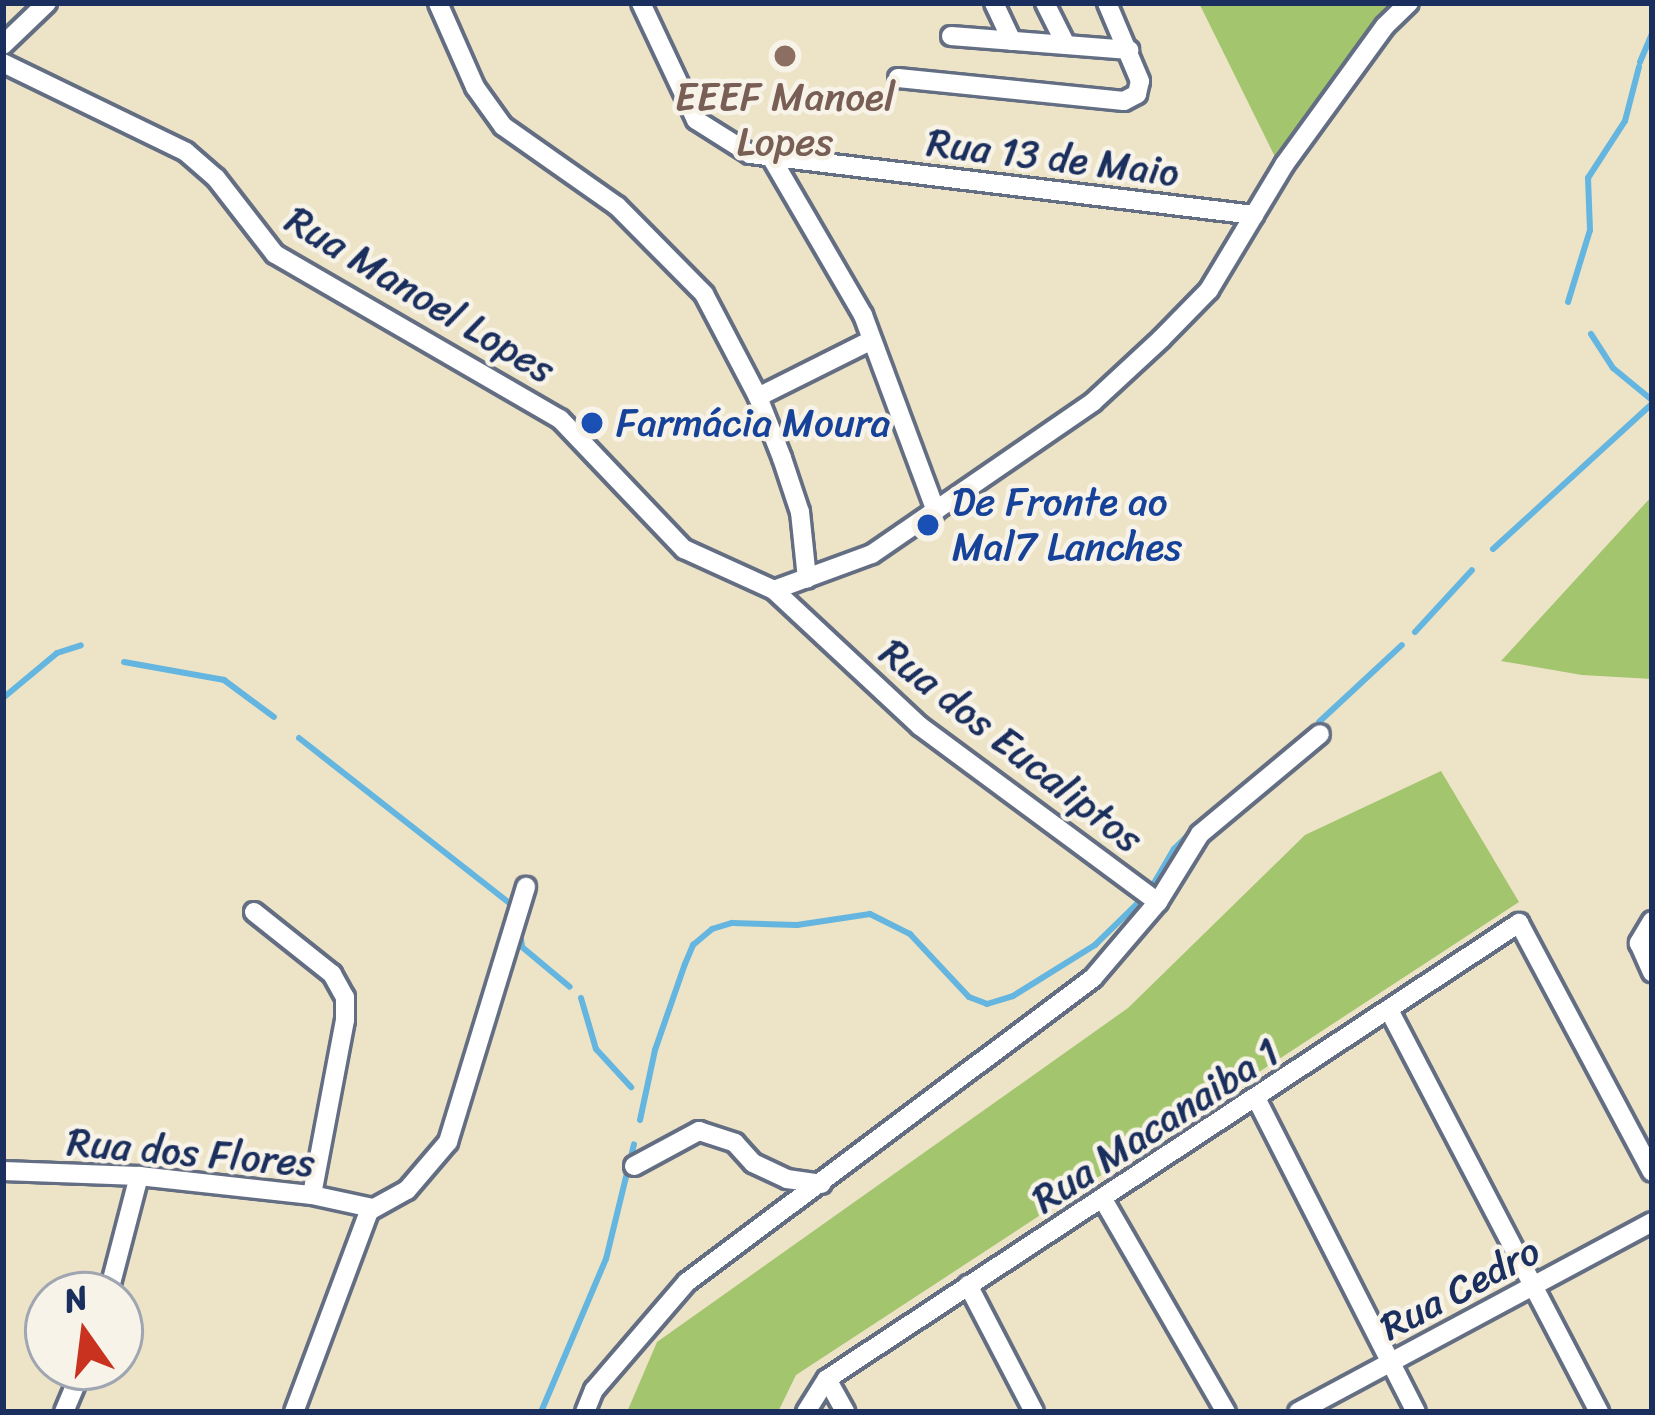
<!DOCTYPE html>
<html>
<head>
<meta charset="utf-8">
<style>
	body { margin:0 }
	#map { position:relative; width:1655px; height:1415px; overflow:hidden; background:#ede4c7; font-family:Sriracha,sans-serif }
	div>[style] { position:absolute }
	.green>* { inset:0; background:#a3c56e }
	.stream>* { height:6px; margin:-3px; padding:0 3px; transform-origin:3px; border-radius:3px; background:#64b5df }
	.roads { filter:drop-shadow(3px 0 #646e83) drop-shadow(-3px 0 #646e83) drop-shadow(0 3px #646e83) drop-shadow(0 -3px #646e83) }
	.street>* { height:18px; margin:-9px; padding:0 9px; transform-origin:9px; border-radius:9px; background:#fff }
	.dots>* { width:33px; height:33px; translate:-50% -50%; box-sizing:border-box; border:6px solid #f7f3e8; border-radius:50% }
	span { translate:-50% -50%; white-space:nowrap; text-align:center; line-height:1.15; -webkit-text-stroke:9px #f7f3e8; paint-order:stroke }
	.education-label { font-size:39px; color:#785e54 }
	.street-label { font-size:39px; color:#1b2f5e }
	.transit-label { font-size:39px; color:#164399 }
	.left { translate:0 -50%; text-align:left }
	.frame { position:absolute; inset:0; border:6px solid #1b2f5e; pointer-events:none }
	.north { position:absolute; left:24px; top:1271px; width:120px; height:120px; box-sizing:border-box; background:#f7f3e8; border:3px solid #9fa5b1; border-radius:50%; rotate:346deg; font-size:33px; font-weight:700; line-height:48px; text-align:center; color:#1b2f5e }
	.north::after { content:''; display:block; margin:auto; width:42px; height:54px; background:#c8321e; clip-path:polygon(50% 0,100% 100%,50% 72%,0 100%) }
</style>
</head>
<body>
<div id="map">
	<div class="green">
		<div style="clip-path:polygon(1199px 3px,1394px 3px,1277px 161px)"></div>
		<div style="clip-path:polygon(1652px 496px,1652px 679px,1582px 675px,1501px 661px)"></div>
		<div style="clip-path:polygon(1441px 771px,1519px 902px,796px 1375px,778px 1412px,627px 1412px,657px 1342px,1128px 1008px,1305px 835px)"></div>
	</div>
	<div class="stream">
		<div style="left:1640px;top:62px;width:30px;rotate:-67deg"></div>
		<div style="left:1568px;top:302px;width:75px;rotate:-73deg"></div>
		<div style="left:1590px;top:230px;width:52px;rotate:-92.2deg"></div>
		<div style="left:1588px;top:178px;width:68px;rotate:-57deg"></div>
		<div style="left:1625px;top:121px;width:56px;rotate:-75.5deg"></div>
		<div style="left:1591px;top:334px;width:40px;rotate:57.1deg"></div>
		<div style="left:1613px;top:368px;width:50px;rotate:39.4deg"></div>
		<div style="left:1493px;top:549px;width:215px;rotate:-42.4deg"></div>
		<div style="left:1415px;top:632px;width:84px;rotate:-47.4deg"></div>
		<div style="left:124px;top:662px;width:102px;rotate:10.2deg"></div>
		<div style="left:224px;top:680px;width:62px;rotate:36.5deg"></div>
		<div style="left:3px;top:698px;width:70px;rotate:-39.8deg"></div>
		<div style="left:57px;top:653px;width:25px;rotate:-18deg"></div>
		<div style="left:1319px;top:722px;width:113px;rotate:-42.9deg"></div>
		<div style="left:299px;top:738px;width:277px;rotate:38.1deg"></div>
		<div style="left:1150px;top:890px;width:48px;rotate:-59.7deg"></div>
		<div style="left:1174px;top:849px;width:33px;rotate:-45deg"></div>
		<div style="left:520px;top:932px;width:15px;rotate:82deg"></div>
		<div style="left:522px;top:947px;width:62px;rotate:39.8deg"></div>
		<div style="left:581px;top:998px;width:53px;rotate:73.6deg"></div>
		<div style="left:596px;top:1049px;width:52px;rotate:47.4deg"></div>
		<div style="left:640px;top:1120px;width:72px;rotate:-77.9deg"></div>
		<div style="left:655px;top:1050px;width:91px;rotate:-70.8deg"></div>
		<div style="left:685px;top:964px;width:21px;rotate:-67deg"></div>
		<div style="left:693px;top:945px;width:25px;rotate:-40deg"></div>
		<div style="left:712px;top:929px;width:21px;rotate:-17deg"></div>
		<div style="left:732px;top:923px;width:65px;rotate:1.8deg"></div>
		<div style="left:797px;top:925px;width:74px;rotate:-8.6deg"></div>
		<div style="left:870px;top:914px;width:45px;rotate:26.6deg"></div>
		<div style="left:910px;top:934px;width:86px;rotate:46.9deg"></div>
		<div style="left:969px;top:997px;width:19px;rotate:21deg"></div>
		<div style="left:987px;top:1004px;width:27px;rotate:-17deg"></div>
		<div style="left:1013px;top:996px;width:97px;rotate:-31.9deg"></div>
		<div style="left:1095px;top:945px;width:67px;rotate:-44.4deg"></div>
		<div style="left:541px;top:1412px;width:166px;rotate:-67deg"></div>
		<div style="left:606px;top:1259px;width:118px;rotate:-76.3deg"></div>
	</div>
	<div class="roads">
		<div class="street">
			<div style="left:438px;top:3px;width:92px;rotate:66.2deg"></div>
			<div style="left:475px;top:87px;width:48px;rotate:54.3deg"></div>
			<div style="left:503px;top:126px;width:139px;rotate:35.1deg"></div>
			<div style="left:617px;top:206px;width:124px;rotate:45.3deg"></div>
			<div style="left:704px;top:294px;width:116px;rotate:62.3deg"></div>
			<div style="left:758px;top:397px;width:66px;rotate:68.5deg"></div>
			<div style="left:782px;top:458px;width:57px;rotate:71.6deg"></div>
			<div style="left:800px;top:512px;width:67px;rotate:84deg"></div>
			<div style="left:641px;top:3px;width:129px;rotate:64.8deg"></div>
			<div style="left:696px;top:120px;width:64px;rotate:32.2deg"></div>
			<div style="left:750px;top:154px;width:508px;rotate:6.9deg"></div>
			<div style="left:994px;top:3px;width:42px;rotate:64.7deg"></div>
			<div style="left:1045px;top:3px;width:47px;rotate:63.4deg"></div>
			<div style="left:951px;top:36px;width:179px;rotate:4.5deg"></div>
			<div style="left:3px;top:45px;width:61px;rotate:-43.7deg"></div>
			<div style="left:3px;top:63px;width:203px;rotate:25.9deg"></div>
			<div style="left:186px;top:152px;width:40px;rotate:41deg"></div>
			<div style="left:216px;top:178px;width:96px;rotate:52.2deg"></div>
			<div style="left:275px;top:254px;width:329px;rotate:30.1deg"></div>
			<div style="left:560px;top:419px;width:180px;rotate:46.4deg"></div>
			<div style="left:684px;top:549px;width:99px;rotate:24.5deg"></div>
			<div style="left:774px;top:590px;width:104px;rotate:-20.2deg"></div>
			<div style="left:872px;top:554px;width:268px;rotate:-34.5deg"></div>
			<div style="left:1093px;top:402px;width:93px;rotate:-42.8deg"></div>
			<div style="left:1161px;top:339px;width:69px;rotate:-45.6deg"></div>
			<div style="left:1209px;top:290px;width:146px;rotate:-59deg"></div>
			<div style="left:1284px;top:165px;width:172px;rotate:-54deg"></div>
			<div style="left:1385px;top:26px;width:33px;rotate:-44deg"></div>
			<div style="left:898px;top:78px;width:227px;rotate:5.8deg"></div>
			<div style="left:1124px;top:101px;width:15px;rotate:-28deg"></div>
			<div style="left:1137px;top:94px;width:13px;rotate:-77deg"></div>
			<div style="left:1140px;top:81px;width:85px;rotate:-112.9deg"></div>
			<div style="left:771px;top:157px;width:183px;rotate:59.8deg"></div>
			<div style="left:863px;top:315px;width:209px;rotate:69.6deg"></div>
			<div style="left:758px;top:397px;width:127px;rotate:-26.6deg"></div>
			<div style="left:774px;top:590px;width:200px;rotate:43deg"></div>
			<div style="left:920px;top:726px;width:296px;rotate:36.5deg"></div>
			<div style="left:254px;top:912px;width:100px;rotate:38.5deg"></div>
			<div style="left:332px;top:974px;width:26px;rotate:61deg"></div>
			<div style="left:345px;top:997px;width:23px;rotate:90deg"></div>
			<div style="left:345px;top:1020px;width:178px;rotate:100.7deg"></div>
			<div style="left:1652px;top:921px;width:26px;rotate:121deg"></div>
			<div style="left:1639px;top:943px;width:32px;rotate:66deg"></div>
			<div style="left:1389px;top:1010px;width:454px;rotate:62.4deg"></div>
			<div style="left:1257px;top:1100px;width:350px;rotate:63deg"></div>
			<div style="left:634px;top:1166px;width:74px;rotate:-28.3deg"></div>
			<div style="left:699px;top:1131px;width:38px;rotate:18deg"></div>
			<div style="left:735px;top:1143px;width:27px;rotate:48deg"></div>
			<div style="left:753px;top:1163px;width:38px;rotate:25deg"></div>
			<div style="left:787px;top:1179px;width:35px;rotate:8deg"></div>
			<div style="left:3px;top:1171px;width:136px;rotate:2.1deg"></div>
			<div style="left:139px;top:1176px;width:174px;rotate:6.3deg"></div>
			<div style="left:312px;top:1195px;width:61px;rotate:12.2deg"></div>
			<div style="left:1104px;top:1201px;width:244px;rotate:60deg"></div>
			<div style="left:968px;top:1285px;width:143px;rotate:62.5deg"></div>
			<div style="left:108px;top:1295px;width:123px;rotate:-75.4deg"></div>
			<div style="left:827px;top:1379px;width:38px;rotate:61deg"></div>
			<div style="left:64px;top:1412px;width:49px;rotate:-67.1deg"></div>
			<div style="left:294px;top:1412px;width:215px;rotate:-69.5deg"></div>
			<div style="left:369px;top:1211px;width:43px;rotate:-28.9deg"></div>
			<div style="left:407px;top:1190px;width:63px;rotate:-49.5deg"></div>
			<div style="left:448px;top:1142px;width:267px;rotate:-73deg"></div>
			<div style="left:585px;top:1412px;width:24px;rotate:-68deg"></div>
			<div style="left:594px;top:1390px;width:143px;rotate:-49.3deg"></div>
			<div style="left:687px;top:1282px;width:507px;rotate:-36.82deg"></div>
			<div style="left:1093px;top:978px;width:100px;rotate:-49.5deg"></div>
			<div style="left:1158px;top:902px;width:80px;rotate:-58.3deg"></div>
			<div style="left:1200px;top:834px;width:156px;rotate:-39.8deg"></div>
			<div style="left:806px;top:1412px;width:39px;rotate:-58deg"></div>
			<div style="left:827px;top:1379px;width:829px;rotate:-33.38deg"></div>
			<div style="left:1519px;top:923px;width:282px;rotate:61.9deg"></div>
			<div style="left:1298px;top:1412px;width:402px;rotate:-28.2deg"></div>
		</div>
	</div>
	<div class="dots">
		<div style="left:785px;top:56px;background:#8d6e63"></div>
		<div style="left:592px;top:423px;background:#1a4fb4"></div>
		<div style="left:928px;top:525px;background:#1a4fb4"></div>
	</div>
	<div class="education-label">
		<span style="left:785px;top:120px">EEEF Manoel<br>Lopes</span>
	</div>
	<div class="street-label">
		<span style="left:1053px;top:158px;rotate:7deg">Rua 13 de Maio</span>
		<span style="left:420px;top:295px;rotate:31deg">Rua Manoel Lopes</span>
		<span style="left:1011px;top:746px;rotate:38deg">Rua dos Eucaliptos</span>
		<span style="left:1156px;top:1126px;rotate:-33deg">Rua Macanaiba 1</span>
		<span style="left:191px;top:1153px;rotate:5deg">Rua dos Flores</span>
		<span style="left:1460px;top:1289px;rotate:-28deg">Rua Cedro</span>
	</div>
	<div class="transit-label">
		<span class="left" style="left:616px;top:423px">Farmácia Moura</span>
		<span class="left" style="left:952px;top:525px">De Fronte ao<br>Mal7 Lanches</span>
	</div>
	<div class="frame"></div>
	<div class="north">N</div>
</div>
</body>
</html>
